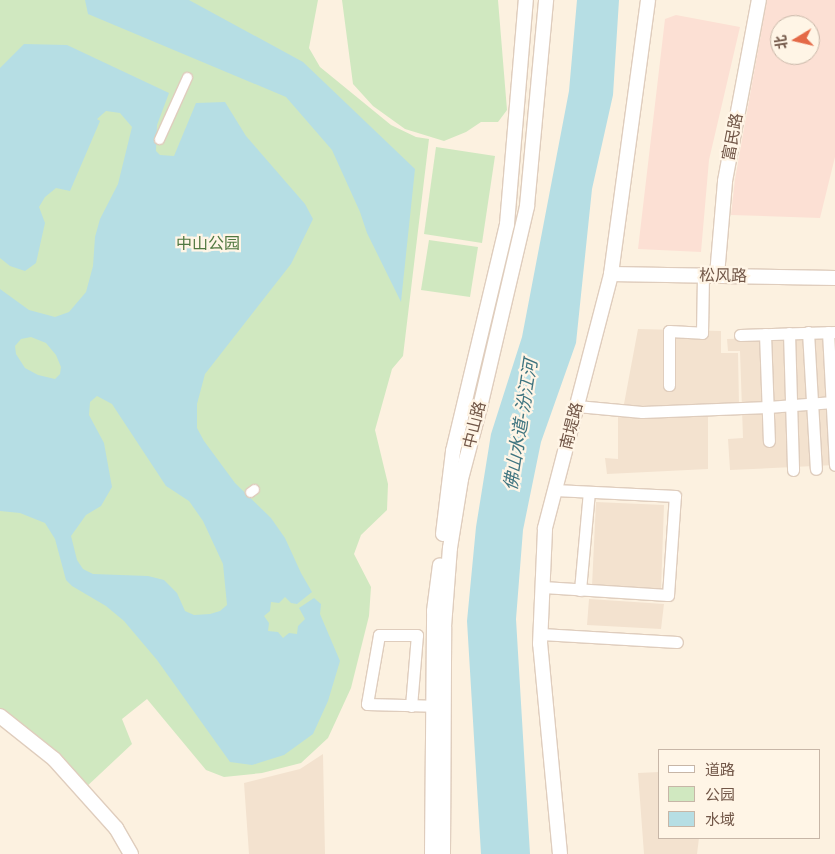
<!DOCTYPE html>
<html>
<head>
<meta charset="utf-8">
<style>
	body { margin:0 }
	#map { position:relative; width:835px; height:854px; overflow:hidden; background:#fcf1e0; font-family:"DejaVu Sans","Noto Sans SC",sans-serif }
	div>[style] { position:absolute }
	.residential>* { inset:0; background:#f3e2cf }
	.commercial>* { inset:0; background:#fce0d4 }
	.green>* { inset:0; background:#d0e8c0 }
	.water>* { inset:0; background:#b6dee4 }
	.roads { filter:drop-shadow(1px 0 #dfcdbd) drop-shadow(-1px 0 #dfcdbd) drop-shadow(0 1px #dfcdbd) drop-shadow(0 -1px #dfcdbd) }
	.pedestrian>* { height:9px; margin:-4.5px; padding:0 4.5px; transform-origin:4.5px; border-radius:4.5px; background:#fff }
	.minor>* { height:11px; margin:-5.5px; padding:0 5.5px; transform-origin:5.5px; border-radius:5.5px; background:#fff }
	.tertiary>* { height:14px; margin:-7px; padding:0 7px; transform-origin:7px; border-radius:7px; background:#fff }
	span { translate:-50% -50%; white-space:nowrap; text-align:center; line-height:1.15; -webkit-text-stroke:4.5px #fff5e6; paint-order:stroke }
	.street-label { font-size:16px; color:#725748 }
	.park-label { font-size:16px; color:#517841 }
	.water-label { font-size:18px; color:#3f747f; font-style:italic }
	.legend { position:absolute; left:658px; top:749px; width:162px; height:90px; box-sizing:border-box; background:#fff5e6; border:1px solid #c7b6a7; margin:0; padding:6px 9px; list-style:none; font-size:15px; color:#725748 }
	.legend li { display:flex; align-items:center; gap:10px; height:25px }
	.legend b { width:25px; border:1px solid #c7b6a7 }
	.north { position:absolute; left:770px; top:15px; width:50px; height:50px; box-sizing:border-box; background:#fff5e6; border:1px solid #c7b6a7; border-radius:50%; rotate:261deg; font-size:14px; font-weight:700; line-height:20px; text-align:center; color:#725748 }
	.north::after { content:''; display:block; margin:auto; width:18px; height:22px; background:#e46947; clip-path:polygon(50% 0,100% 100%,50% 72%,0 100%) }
</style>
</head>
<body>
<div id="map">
	<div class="residential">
		<div style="clip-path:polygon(638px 329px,721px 331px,721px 353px,738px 353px,739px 404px,634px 406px,624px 404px)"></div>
		<div style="clip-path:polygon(835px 336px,835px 465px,730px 470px,728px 439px,743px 438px,740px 351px,728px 351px,727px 339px)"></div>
		<div style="clip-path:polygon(618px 412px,708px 414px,708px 469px,607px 474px,605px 458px,618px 459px)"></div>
		<div style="clip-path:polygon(596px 502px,664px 505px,661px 590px,592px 586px)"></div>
		<div style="clip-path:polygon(589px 599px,664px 604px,661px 629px,587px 625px)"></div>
		<div style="clip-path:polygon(323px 754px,325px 854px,249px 854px,244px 783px,300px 769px)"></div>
		<div style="clip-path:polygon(659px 772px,659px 838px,699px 838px,697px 854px,644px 854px,638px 773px)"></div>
	</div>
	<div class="commercial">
		<div style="clip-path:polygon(evenodd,767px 0,835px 0,835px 157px,820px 218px,731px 215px,735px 179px,767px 0,780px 25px,810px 25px,810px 55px,780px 55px,780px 25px)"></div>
		<div style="clip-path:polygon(676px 15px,740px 27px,709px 160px,701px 252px,638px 249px,665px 19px)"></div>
	</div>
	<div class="green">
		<div style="clip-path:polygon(0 0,318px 0,309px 48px,320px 67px,391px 125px,416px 137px,429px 139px,403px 356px,392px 369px,375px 430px,388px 484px,387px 510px,361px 535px,354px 554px,371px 587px,369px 616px,351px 688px,328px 738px,301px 763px,262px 773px,224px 777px,206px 770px,147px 699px,122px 719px,132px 744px,84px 789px,0 711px)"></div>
		<div style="clip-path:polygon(342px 0,498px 0,507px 110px,498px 122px,481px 122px,466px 132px,444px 141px,405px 129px,373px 106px,353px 84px)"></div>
		<div style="clip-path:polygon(436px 147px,495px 156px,482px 243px,424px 234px)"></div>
		<div style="clip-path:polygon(429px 240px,478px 247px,470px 297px,421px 290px)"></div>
	</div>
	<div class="water">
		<div style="clip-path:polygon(85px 0,189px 0,303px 62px,415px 169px,401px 302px,367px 233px,360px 212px,332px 150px,286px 97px,88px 14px)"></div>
		<div style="clip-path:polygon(577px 0,619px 0,613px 95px,592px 189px,576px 343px,541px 442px,523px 530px,516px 619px,530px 854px,481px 854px,467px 621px,476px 527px,491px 434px,522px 337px,569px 91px)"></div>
		<div style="clip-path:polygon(evenodd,24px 44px,67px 45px,169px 93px,157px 125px,156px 151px,160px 155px,174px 156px,196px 103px,225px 102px,246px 136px,305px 204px,313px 219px,291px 264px,205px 374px,197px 404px,197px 428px,204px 441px,235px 483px,271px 518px,285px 538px,301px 573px,312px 592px,297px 604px,291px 603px,285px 597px,279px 603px,271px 602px,270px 611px,264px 616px,269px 623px,268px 631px,278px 632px,283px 638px,289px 633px,297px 634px,298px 626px,305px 619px,299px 608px,314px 598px,321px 604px,320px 614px,340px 661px,328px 701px,313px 734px,284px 755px,252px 765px,230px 762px,157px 660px,124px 621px,106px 606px,72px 586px,66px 580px,55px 539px,45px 523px,20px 513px,0 511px,0 289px,29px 310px,55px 317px,69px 312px,86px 292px,93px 266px,95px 237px,100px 219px,118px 184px,132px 127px,120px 113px,106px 111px,97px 119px,100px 121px,70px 191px,56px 188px,45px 197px,39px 207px,45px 223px,36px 263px,25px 271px,10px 266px,0 258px,0 68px,24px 44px,31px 337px,46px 343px,56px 355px,61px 367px,60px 374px,55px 379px,38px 375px,25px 368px,16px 354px,15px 346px,21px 339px,31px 337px,24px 44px,97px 396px,112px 404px,166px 486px,189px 501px,203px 521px,223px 564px,227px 605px,220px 611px,210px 614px,194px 615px,185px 611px,177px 593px,164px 580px,148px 576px,93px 574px,83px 569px,77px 560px,71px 536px,86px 515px,101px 506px,112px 487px,104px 443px,89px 415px,90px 402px,97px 396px)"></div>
	</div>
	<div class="roads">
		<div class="pedestrian">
			<div style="left:159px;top:139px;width:68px;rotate:-65.7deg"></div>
			<div style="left:250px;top:492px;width:5px;rotate:-37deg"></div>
		</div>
		<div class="minor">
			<div style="left:808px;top:332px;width:137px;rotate:86.7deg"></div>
			<div style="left:828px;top:332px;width:133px;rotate:87deg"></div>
			<div style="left:789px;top:333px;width:137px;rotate:88.3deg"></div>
			<div style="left:765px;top:334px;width:107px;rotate:87.9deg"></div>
			<div style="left:740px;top:335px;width:95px;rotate:-1.8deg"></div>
			<div style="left:669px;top:385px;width:54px;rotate:-90deg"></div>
			<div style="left:669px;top:331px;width:33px;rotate:3deg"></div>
			<div style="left:702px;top:333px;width:58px;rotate:-89deg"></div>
			<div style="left:577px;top:406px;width:65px;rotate:5.3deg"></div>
			<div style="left:642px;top:412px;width:126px;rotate:-2.3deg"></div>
			<div style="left:768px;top:407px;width:65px;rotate:-4.4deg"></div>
			<div style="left:543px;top:587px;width:125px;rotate:3.7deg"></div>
			<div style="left:668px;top:595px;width:99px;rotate:-86deg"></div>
			<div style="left:675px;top:496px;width:120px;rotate:-177.1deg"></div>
			<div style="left:580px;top:590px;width:98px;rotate:-84.8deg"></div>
			<div style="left:541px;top:634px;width:136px;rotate:3.4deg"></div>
			<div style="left:411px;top:706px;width:71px;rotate:-85.2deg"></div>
			<div style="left:417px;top:635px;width:38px;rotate:180deg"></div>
			<div style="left:379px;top:635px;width:70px;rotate:99.9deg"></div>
			<div style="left:367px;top:704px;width:75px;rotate:1.5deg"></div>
		</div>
		<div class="tertiary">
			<div style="left:611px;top:274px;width:224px;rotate:1deg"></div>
			<div style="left:717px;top:275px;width:94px;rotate:-85.1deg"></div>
			<div style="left:725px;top:181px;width:184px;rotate:-79.4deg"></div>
			<div style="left:443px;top:534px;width:84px;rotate:-83.1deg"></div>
			<div style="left:453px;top:451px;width:233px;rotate:-76.6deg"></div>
			<div style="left:507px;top:224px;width:225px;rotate:-85.2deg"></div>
			<div style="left:0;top:716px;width:69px;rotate:38.5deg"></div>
			<div style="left:54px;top:759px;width:93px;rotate:48.1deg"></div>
			<div style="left:116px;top:828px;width:30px;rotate:60deg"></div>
			<div style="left:432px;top:854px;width:243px;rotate:-89.5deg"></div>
			<div style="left:434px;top:611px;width:46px;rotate:-82.6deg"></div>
			<div style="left:443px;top:854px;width:227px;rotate:-89.7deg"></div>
			<div style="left:444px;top:627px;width:79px;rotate:-85.7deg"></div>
			<div style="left:450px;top:548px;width:70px;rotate:-80.9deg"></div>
			<div style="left:461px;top:479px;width:74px;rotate:-75.2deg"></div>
			<div style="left:480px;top:407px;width:206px;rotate:-76.8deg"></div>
			<div style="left:527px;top:206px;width:207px;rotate:-84.7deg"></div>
			<div style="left:560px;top:854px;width:211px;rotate:-95.4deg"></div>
			<div style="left:540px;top:644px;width:116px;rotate:-87.5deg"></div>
			<div style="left:545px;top:528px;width:262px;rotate:-75.4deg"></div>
			<div style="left:611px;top:274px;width:276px;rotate:-82.3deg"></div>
		</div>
	</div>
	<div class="street-label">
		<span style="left:733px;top:137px;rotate:-79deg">富民路</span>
		<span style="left:723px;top:276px;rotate:1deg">松风路</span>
		<span style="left:475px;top:425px;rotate:-76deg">中山路</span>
		<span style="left:572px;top:426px;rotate:-76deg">南堤路</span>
	</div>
	<div class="park-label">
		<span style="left:208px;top:244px">中山公园</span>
	</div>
	<div class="water-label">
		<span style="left:521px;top:425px;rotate:-81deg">佛山水道-汾江河</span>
	</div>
	<ul class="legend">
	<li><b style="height:6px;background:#fff"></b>道路</li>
	<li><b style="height:14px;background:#d0e8c0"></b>公园</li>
	<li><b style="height:14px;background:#b6dee4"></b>水域</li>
	</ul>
	<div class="north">北</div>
</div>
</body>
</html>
